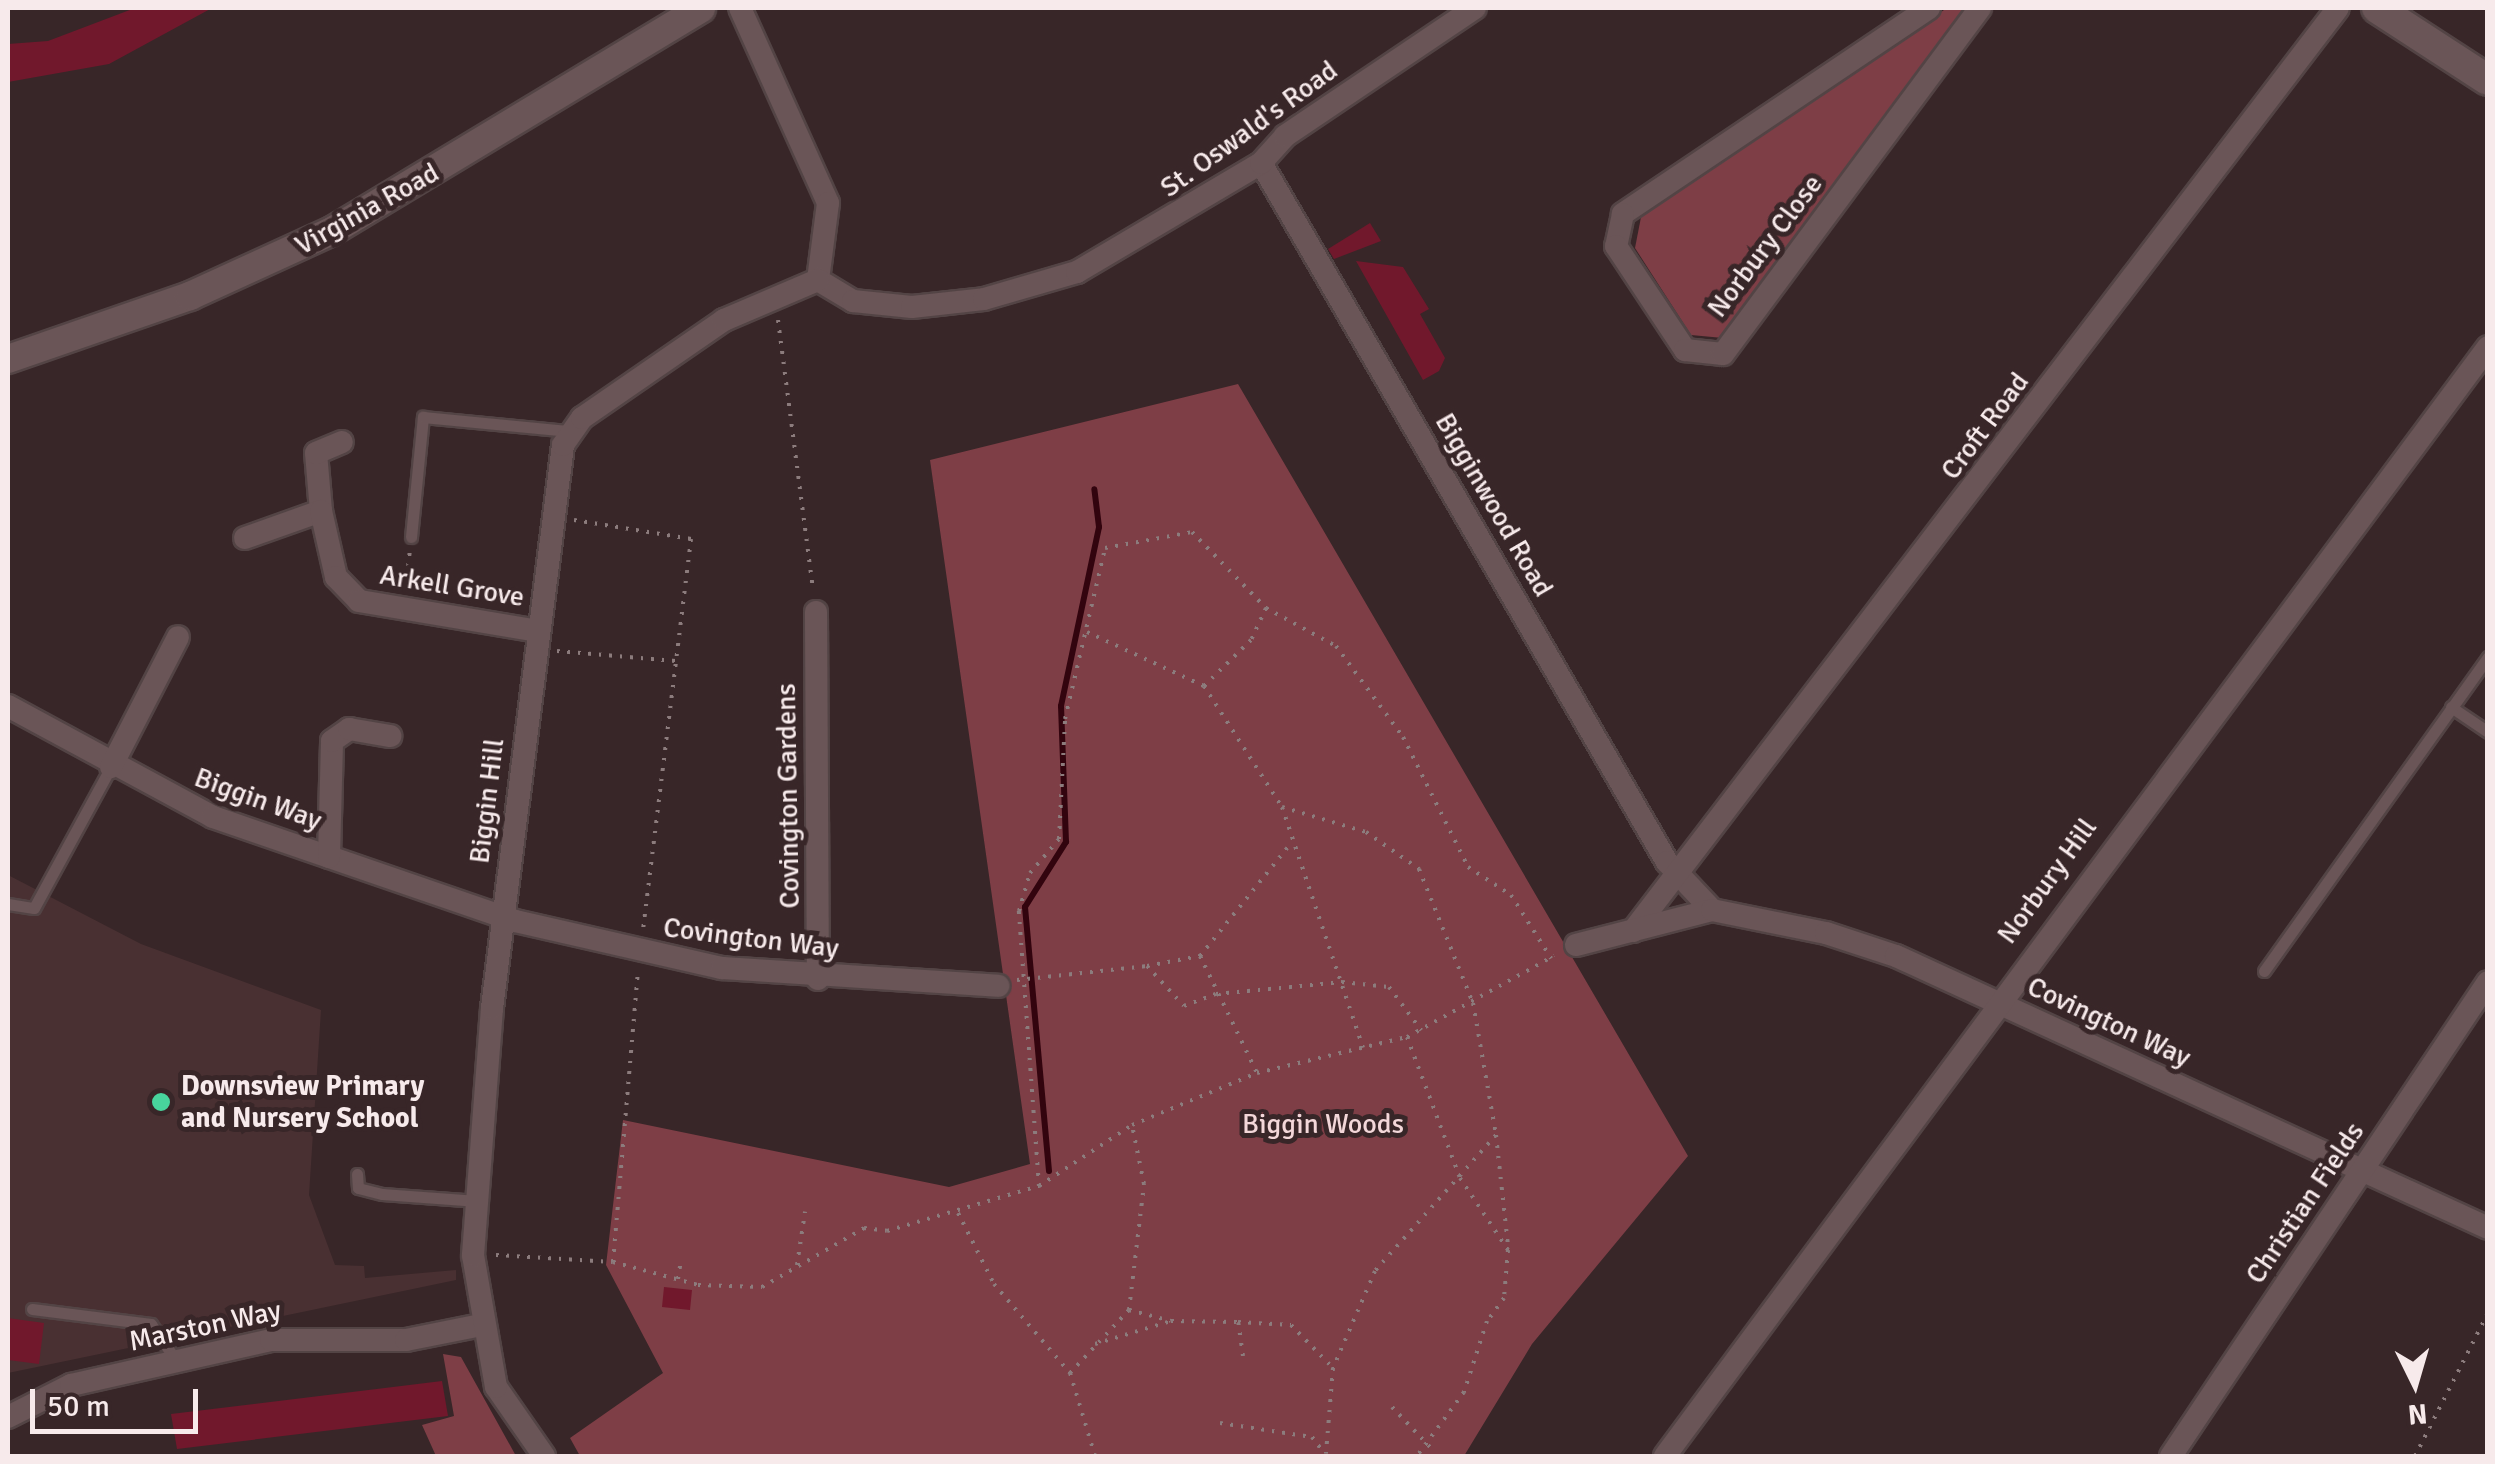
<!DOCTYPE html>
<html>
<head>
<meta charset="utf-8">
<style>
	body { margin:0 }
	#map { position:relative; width:2495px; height:1464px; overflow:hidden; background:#382628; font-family:Signika,sans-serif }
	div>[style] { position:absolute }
	.built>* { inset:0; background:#493032 }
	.green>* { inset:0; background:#7e3e46 }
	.stream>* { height:6px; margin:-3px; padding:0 3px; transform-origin:3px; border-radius:3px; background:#32040e }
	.building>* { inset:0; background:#71182c }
	.path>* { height:4px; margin-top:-2px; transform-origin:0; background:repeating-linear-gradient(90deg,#8c7c7d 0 2.5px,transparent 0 10.5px) }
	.roads { filter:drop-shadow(2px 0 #534445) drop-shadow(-2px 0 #534445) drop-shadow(0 2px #534445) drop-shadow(0 -2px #534445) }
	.service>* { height:11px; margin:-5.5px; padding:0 5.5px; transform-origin:5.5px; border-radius:5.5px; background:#6a5557 }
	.minor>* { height:22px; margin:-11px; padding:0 11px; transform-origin:11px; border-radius:11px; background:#6a5557 }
	.tertiary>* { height:28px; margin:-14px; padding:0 14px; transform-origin:14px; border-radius:14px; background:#6a5557 }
	.secondary>* { height:30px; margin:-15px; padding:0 15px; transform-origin:15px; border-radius:15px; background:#6a5557 }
	.dots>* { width:28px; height:28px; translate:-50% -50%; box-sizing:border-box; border:5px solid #382628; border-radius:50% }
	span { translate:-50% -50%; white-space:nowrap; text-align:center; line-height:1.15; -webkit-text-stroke:10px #382628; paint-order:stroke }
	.street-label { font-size:28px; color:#f7eaeb }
	.poi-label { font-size:28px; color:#f7eaeb; font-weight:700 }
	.left { translate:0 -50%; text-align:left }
	.park-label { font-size:28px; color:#f3d7d9 }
	.frame { position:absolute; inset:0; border:10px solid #f7eaeb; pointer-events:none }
	.north { position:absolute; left:2365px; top:1334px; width:100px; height:100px; -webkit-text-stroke:8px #382628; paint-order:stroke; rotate:175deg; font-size:28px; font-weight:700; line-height:40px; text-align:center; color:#f7eaeb }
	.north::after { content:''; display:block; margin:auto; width:35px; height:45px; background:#f7eaeb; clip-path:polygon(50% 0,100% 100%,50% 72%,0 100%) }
	.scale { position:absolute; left:30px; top:1389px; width:168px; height:45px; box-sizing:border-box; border:5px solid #f7eaeb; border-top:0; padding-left:12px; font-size:30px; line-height:35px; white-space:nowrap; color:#f7eaeb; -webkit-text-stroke:8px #382628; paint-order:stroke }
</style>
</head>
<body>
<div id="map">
	<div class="built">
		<div style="clip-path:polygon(8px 875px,141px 944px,321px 1010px,309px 1195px,335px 1265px,364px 1266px,365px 1278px,456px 1270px,456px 1280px,8px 1373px)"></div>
	</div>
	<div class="green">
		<div style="clip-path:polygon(1947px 8px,1969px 8px,1723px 338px,1691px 335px,1635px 248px,1642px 212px)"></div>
		<div style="clip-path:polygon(1238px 384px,1688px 1156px,1532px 1344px,1464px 1456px,580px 1456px,570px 1438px,663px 1373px,606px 1265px,623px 1120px,949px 1187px,1030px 1164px,930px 460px)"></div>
		<div style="clip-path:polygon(443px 1354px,461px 1357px,516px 1456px,436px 1456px,422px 1425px,454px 1416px)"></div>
	</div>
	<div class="stream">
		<div style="left:1049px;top:1171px;width:265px;rotate:-95.2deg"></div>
		<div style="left:1025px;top:907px;width:77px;rotate:-57.8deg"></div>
		<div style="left:1066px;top:842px;width:136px;rotate:-92.1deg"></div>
		<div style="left:1061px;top:706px;width:183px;rotate:-78deg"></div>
		<div style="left:1099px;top:527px;width:38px;rotate:-97deg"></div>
	</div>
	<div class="building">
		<div style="clip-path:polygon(135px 8px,212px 8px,109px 64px,8px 82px,8px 44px,48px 41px)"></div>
		<div style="clip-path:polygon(1370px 223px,1381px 241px,1334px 259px,1328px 249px)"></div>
		<div style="clip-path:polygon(1356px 261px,1403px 267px,1429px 309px,1420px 314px,1445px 358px,1439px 371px,1423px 380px)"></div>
		<div style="clip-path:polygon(664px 1287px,692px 1290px,690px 1310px,662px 1307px)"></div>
		<div style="clip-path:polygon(8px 1318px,44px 1323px,39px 1364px,8px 1360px)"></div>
		<div style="clip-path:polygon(442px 1381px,448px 1416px,177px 1449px,171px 1414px)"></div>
	</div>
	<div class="path">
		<div style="left:778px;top:320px;width:271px;rotate:82.6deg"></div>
		<div style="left:574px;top:520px;width:119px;rotate:9.2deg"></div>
		<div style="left:691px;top:539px;width:392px;rotate:97deg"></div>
		<div style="left:406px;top:587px;width:36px;rotate:-84deg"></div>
		<div style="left:460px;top:593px;width:61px;rotate:6.5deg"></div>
		<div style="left:1266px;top:608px;width:80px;rotate:28.5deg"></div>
		<div style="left:1336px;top:646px;width:113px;rotate:53.6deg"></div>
		<div style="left:1403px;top:737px;width:145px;rotate:63.4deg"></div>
		<div style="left:1468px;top:867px;width:51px;rotate:33.1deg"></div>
		<div style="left:1511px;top:895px;width:75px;rotate:57.6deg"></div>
		<div style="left:1087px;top:632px;width:129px;rotate:24.8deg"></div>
		<div style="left:557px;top:651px;width:119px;rotate:4.8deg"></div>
		<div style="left:1282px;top:807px;width:88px;rotate:16.6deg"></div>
		<div style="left:1366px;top:832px;width:65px;rotate:34.9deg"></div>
		<div style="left:1419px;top:869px;width:144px;rotate:68.1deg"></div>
		<div style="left:1473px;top:1003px;width:134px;rotate:80.1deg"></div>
		<div style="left:1496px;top:1135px;width:182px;rotate:131.7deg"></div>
		<div style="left:1375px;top:1271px;width:106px;rotate:113.4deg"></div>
		<div style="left:1333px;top:1368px;width:86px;rotate:94.7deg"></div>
		<div style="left:1200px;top:956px;width:130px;rotate:64deg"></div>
		<div style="left:1147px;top:966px;width:54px;rotate:-10.7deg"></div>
		<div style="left:1200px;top:956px;width:140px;rotate:-51.1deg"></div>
		<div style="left:1017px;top:980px;width:131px;rotate:-6.1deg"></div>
		<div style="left:1147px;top:966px;width:54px;rotate:47.2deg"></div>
		<div style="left:1184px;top:1006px;width:34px;rotate:-21deg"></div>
		<div style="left:1216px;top:994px;width:127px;rotate:-5.4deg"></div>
		<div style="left:1342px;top:982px;width:47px;rotate:6.1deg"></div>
		<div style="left:1389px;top:987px;width:54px;rotate:53.3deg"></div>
		<div style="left:1407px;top:1037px;width:151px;rotate:69.4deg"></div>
		<div style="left:1460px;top:1178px;width:87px;rotate:56.3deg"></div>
		<div style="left:1508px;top:1250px;width:48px;rotate:94.8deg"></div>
		<div style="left:1504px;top:1298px;width:29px;rotate:126deg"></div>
		<div style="left:1487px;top:1321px;width:75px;rotate:107.9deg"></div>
		<div style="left:1464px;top:1392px;width:79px;rotate:126.3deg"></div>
		<div style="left:1496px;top:1135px;width:111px;rotate:83.8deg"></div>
		<div style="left:1039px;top:1186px;width:276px;rotate:-94.2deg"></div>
		<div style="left:1019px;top:911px;width:40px;rotate:-74deg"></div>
		<div style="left:1030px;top:873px;width:45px;rotate:-49.5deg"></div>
		<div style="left:1059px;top:839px;width:120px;rotate:-87.1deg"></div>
		<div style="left:1065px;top:719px;width:176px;rotate:-76.8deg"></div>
		<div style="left:1105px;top:548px;width:88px;rotate:-10.4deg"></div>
		<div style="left:1192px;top:532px;width:106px;rotate:45.8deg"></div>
		<div style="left:1266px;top:608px;width:35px;rotate:115deg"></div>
		<div style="left:1251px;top:640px;width:66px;rotate:135.6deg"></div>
		<div style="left:1204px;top:686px;width:144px;rotate:57.2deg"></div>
		<div style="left:1282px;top:807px;width:254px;rotate:71.4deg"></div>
		<div style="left:958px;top:1213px;width:80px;rotate:63.1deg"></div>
		<div style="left:994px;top:1284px;width:117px;rotate:49.5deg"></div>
		<div style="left:1070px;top:1373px;width:86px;rotate:-46.9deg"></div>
		<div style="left:1129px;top:1310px;width:127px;rotate:-83.2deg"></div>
		<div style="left:1144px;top:1184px;width:60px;rotate:-101.5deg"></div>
		<div style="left:496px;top:1255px;width:117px;rotate:3.4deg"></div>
		<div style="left:613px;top:1262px;width:88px;rotate:15.1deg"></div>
		<div style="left:698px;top:1285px;width:64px;rotate:1.8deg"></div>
		<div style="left:762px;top:1287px;width:118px;rotate:-30deg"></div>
		<div style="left:864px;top:1228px;width:23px;rotate:7deg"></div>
		<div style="left:887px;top:1231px;width:159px;rotate:-16.5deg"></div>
		<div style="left:1039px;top:1186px;width:111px;rotate:-33.3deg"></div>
		<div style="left:1132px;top:1125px;width:135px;rotate:-22.6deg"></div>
		<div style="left:1257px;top:1073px;width:154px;rotate:-13.5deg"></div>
		<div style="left:1407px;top:1037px;width:168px;rotate:-28.9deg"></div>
		<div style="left:613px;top:1262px;width:290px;rotate:-85.1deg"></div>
		<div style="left:797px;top:1265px;width:54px;rotate:-81.4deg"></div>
		<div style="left:678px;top:1279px;width:20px;rotate:-81deg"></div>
		<div style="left:1129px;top:1310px;width:43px;rotate:14.7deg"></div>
		<div style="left:1095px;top:1344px;width:79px;rotate:-16.8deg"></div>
		<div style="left:1171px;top:1321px;width:67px;rotate:0.9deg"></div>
		<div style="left:1243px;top:1356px;width:34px;rotate:-98deg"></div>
		<div style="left:1238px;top:1322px;width:53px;rotate:3.2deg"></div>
		<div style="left:1291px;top:1325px;width:60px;rotate:45.7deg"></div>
		<div style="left:1070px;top:1373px;width:87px;rotate:73.2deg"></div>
		<div style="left:1392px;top:1407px;width:55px;rotate:46.5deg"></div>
		<div style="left:1220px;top:1423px;width:93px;rotate:8.7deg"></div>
		<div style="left:1312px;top:1437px;width:20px;rotate:53deg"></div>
		<div style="left:2415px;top:1456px;width:161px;rotate:-63deg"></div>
	</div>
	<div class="roads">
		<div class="service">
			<div style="left:411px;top:537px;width:121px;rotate:-84.3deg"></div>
			<div style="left:423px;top:417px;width:147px;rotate:5.5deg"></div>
			<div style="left:2451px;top:707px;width:45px;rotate:34deg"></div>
			<div style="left:8px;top:904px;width:26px;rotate:9deg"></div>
			<div style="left:34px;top:908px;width:161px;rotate:-61.4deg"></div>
			<div style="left:2264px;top:971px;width:386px;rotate:-54.5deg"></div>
			<div style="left:357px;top:1174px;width:14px;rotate:86deg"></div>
			<div style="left:358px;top:1188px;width:25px;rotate:14deg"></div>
			<div style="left:382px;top:1194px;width:96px;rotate:4.2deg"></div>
			<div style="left:32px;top:1309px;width:120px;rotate:7.2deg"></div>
			<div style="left:151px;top:1324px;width:46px;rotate:55.6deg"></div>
		</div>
		<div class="minor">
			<div style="left:740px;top:8px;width:214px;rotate:65.7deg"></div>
			<div style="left:828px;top:203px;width:78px;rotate:97.4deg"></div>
			<div style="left:1929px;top:8px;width:369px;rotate:146.1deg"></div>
			<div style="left:1623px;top:214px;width:33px;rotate:102deg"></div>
			<div style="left:1616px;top:246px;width:125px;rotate:56.4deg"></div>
			<div style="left:1685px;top:350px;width:38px;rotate:6deg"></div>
			<div style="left:1723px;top:354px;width:431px;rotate:-53.4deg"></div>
			<div style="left:1261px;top:163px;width:808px;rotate:59.85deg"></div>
			<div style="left:1667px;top:862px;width:66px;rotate:46.8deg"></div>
			<div style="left:818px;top:280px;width:41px;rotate:31deg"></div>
			<div style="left:853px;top:301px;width:59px;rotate:5.8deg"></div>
			<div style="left:912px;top:307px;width:72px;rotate:-6.3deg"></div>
			<div style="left:984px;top:299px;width:97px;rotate:-16.2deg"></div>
			<div style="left:1077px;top:272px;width:214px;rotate:-30.6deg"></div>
			<div style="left:1261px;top:163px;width:36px;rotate:-48deg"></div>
			<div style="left:1285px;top:136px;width:229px;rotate:-34deg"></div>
			<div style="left:321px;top:511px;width:58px;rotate:-94.9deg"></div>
			<div style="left:316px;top:453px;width:28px;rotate:-23deg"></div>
			<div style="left:245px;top:538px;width:81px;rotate:-19.6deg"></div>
			<div style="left:321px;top:511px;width:68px;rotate:77.2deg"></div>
			<div style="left:336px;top:577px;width:33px;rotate:46deg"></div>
			<div style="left:359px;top:601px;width:182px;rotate:9.5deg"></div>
			<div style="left:816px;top:612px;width:367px;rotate:89.7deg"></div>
			<div style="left:8px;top:706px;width:233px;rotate:28.4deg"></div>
			<div style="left:213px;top:817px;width:319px;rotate:19deg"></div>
			<div style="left:515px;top:921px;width:212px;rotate:12.8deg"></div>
			<div style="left:722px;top:968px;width:277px;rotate:3.7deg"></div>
			<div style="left:111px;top:767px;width:146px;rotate:-62.7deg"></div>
			<div style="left:329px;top:857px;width:116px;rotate:-88.5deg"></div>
			<div style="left:332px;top:741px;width:21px;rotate:-35deg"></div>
			<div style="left:349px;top:729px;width:42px;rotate:9.7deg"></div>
			<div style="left:1633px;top:931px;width:1161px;rotate:-52.63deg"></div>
			<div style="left:1576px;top:945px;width:140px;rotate:-14.4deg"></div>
			<div style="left:1712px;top:910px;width:116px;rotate:11.4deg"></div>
			<div style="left:1826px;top:933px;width:74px;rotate:18.2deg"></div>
			<div style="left:1896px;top:956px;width:651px;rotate:24.68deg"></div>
			<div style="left:8px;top:1417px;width:71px;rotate:-26.9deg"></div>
			<div style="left:71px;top:1385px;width:205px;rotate:-12.7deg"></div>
			<div style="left:271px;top:1340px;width:135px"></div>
			<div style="left:406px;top:1340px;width:76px;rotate:-11.3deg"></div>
			<div style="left:544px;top:1456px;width:84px;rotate:-124.8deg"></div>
			<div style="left:496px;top:1387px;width:134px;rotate:-99.9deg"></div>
			<div style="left:473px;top:1255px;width:248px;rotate:-85.6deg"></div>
			<div style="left:492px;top:1008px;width:567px;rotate:-82.81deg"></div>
			<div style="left:563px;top:445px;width:33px;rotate:-55deg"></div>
			<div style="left:582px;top:418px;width:173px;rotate:-34.6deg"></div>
			<div style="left:724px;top:320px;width:102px;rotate:-23.1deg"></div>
			<div style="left:1665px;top:1456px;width:1381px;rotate:-53.42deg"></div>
			<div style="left:2171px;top:1456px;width:570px;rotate:-56.23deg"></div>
		</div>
		<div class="tertiary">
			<div style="left:8px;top:359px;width:193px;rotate:-19.1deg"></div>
			<div style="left:190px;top:296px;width:156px;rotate:-24.6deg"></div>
			<div style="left:332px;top:231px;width:431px;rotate:-31.1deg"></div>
		</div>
		<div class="secondary">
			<div style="left:2377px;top:8px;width:132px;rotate:33deg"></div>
		</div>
	</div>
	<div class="dots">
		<div style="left:161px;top:1102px;background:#48d49d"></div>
	</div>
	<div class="street-label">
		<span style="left:1249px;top:129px;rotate:-36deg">St. Oswald's Road</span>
		<span style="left:367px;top:209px;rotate:-29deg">Virginia Road</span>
		<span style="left:1765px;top:246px;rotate:-53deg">Norbury Close</span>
		<span style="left:1985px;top:426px;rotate:-53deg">Croft Road</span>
		<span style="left:1494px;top:505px;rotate:60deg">Bigginwood Road</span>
		<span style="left:452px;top:586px;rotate:9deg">Arkell Grove</span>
		<span style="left:788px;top:796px;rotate:-91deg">Covington Gardens</span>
		<span style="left:258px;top:799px;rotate:20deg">Biggin Way</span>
		<span style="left:487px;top:801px;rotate:-83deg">Biggin Hill</span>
		<span style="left:2047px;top:881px;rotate:-54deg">Norbury Hill</span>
		<span style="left:751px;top:938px;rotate:7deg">Covington Way</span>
		<span style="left:2109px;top:1022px;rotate:25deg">Covington Way</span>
		<span style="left:2305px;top:1203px;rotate:-56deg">Christian Fields</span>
		<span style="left:205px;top:1326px;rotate:-12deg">Marston Way</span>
	</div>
	<div class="poi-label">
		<span class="left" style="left:181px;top:1102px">Downsview Primary<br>and Nursery School</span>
	</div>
	<div class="park-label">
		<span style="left:1323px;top:1124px">Biggin Woods</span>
	</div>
	<div class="frame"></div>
	<div class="north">N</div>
	<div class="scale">50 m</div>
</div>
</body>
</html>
